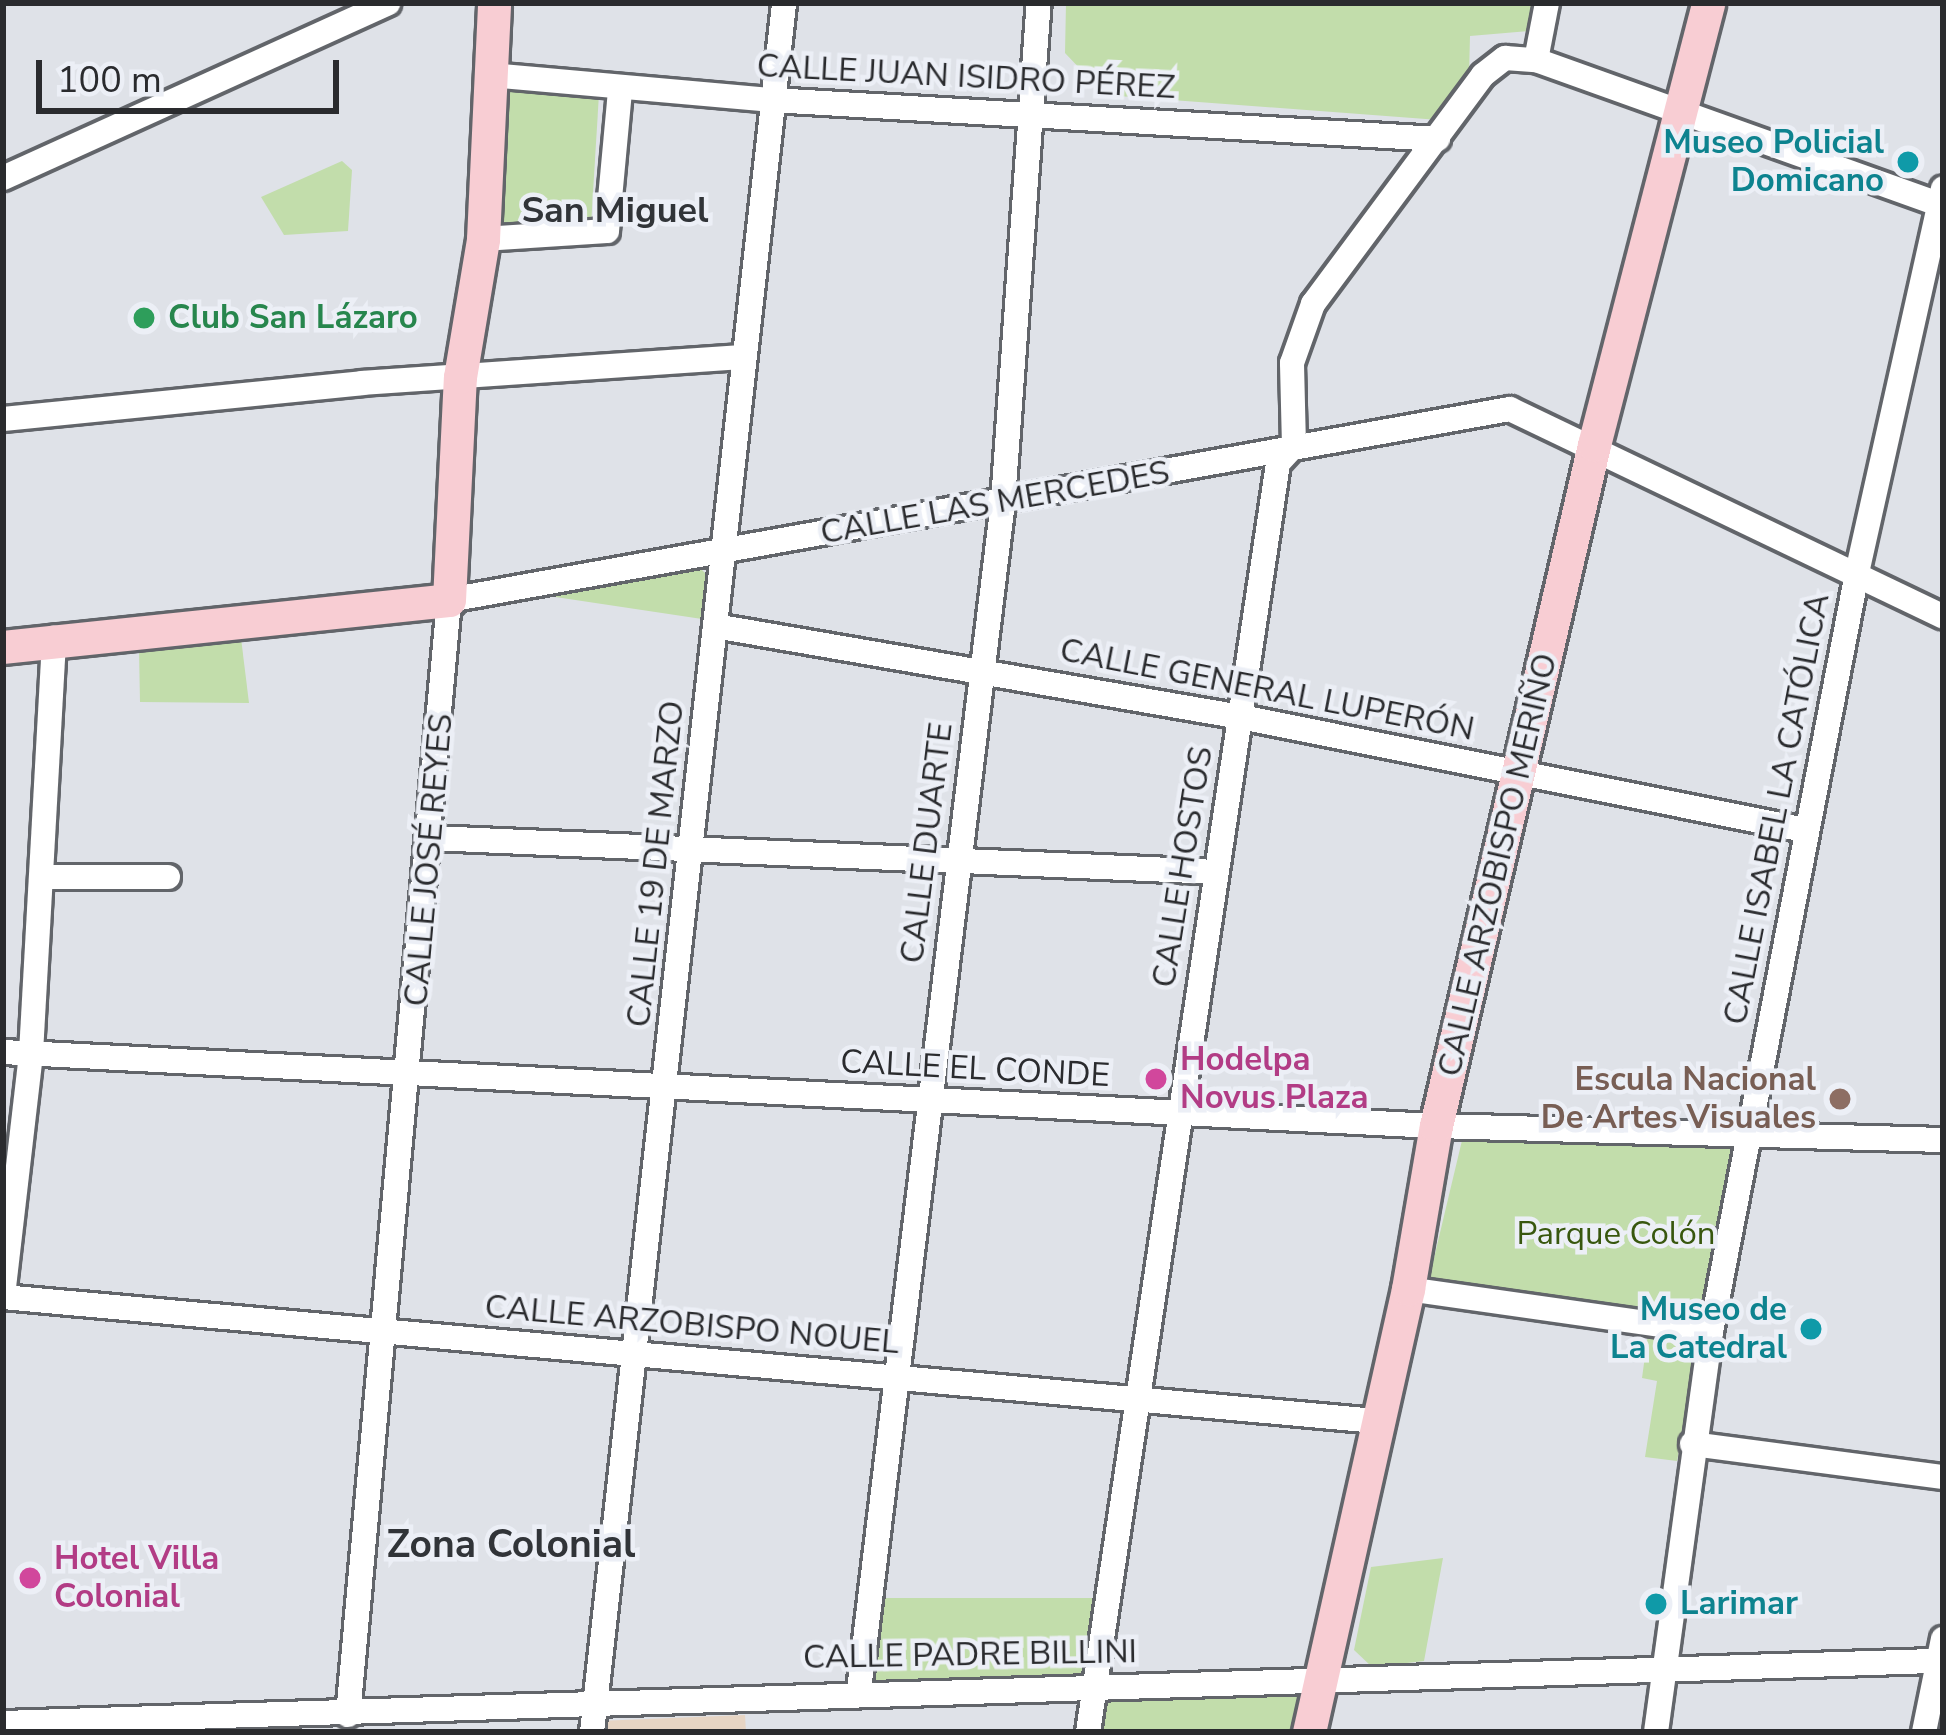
<!DOCTYPE html>
<html>
<head>
<meta charset="utf-8">
<style>
	body { margin:0 }
	#map { position:relative; width:1946px; height:1735px; overflow:hidden; background:#dfe2e8; font-family:"Nunito Sans",sans-serif }
	div>[style] { position:absolute }
	.education>* { inset:0; background:#e7d5c4 }
	.green>* { inset:0; background:#c2ddab }
	.roads { filter:drop-shadow(3px 0 #62656a) drop-shadow(-3px 0 #62656a) drop-shadow(0 3px #62656a) drop-shadow(0 -3px #62656a) }
	.street>* { height:24px; margin:-12px; padding:0 12px; transform-origin:12px; border-radius:12px; background:#fff }
	.secondary>* { height:33px; margin:-16.5px; padding:0 16.5px; transform-origin:16.5px; border-radius:16.5px; background:#f8cdd3 }
	.dots>* { width:33px; height:33px; translate:-50% -50%; box-sizing:border-box; border:6px solid #eceff6; border-radius:50% }
	span { translate:-50% -50%; white-space:nowrap; text-align:center; line-height:1.15; -webkit-text-stroke:9px #eceff6; paint-order:stroke }
	.street-label { font-size:33px; color:#2a2b2e }
	.culture-label { font-size:33px; color:#0d838f; font-weight:700 }
	.right { translate:-100% -50%; text-align:right }
	.left { translate:0 -50%; text-align:left }
	.leisure-label { font-size:33px; color:#27864d; font-weight:700 }
	.hotel-label { font-size:33px; color:#b23c85; font-weight:700 }
	.education-label { font-size:33px; color:#785e54; font-weight:700 }
	.park-label { font-size:33px; color:#38570e }
	.neighbourhood-label { font-size:36px; color:#313438; font-weight:700 }
	.quarter-label { font-size:39px; color:#313438; font-weight:700 }
	.frame { position:absolute; inset:0; border:6px solid #2a2b2e; pointer-events:none }
	.scale { position:absolute; left:36px; top:60px; width:303px; height:54px; box-sizing:border-box; border:6px solid #2a2b2e; border-top:0; padding-left:15px; font-size:36px; line-height:42px; white-space:nowrap; color:#2a2b2e; -webkit-text-stroke:9px #eceff6; paint-order:stroke }
</style>
</head>
<body>
<div id="map">
	<div class="education">
		<div style="clip-path:polygon(745px 1715px,746px 1732px,597px 1732px,598px 1721px)"></div>
	</div>
	<div class="green">
		<div style="clip-path:polygon(1066px 3px,1542px 3px,1541px 30px,1470px 36px,1469px 76px,1439px 120px,1105px 95px,1065px 53px)"></div>
		<div style="clip-path:polygon(499px 83px,599px 94px,591px 225px,498px 228px)"></div>
		<div style="clip-path:polygon(342px 161px,352px 170px,348px 231px,284px 235px,261px 197px)"></div>
		<div style="clip-path:polygon(699px 567px,708px 576px,702px 619px,542px 595px)"></div>
		<div style="clip-path:polygon(241px 638px,249px 703px,140px 702px,139px 649px)"></div>
		<div style="clip-path:polygon(1464px 1132px,1739px 1144px,1677px 1461px,1645px 1457px,1657px 1381px,1642px 1378px,1648px 1334px,1424px 1300px)"></div>
		<div style="clip-path:polygon(1443px 1558px,1424px 1661px,1372px 1667px,1354px 1650px,1371px 1567px)"></div>
		<div style="clip-path:polygon(883px 1598px,1101px 1598px,1087px 1678px,870px 1681px)"></div>
		<div style="clip-path:polygon(1298px 1694px,1290px 1732px,1100px 1732px,1104px 1702px)"></div>
	</div>
	<div class="roads">
		<div class="street">
			<div style="left:1536px;top:60px;width:58px;rotate:-79.1deg"></div>
			<div style="left:491px;top:75px;width:282px;rotate:5.1deg"></div>
			<div style="left:772px;top:100px;width:667px;rotate:3.35deg"></div>
			<div style="left:3px;top:178px;width:423px;rotate:-24.4deg"></div>
			<div style="left:483px;top:239px;width:124px;rotate:-3.7deg"></div>
			<div style="left:607px;top:231px;width:142px;rotate:-84.7deg"></div>
			<div style="left:3px;top:419px;width:361px;rotate:-5.7deg"></div>
			<div style="left:362px;top:383px;width:380px;rotate:-3.9deg"></div>
			<div style="left:715px;top:626px;width:534px;rotate:9.82deg"></div>
			<div style="left:1241px;top:717px;width:575px;rotate:11.33deg"></div>
			<div style="left:432px;top:838px;width:785px;rotate:2.48deg"></div>
			<div style="left:45px;top:877px;width:123px"></div>
			<div style="left:3px;top:1052px;width:1435px;rotate:2.96deg"></div>
			<div style="left:1436px;top:1126px;width:507px;rotate:1.58deg"></div>
			<div style="left:1408px;top:1289px;width:306px;rotate:8.1deg"></div>
			<div style="left:3px;top:1296px;width:245px;rotate:-83.4deg"></div>
			<div style="left:31px;top:1053px;width:416px;rotate:-86.8deg"></div>
			<div style="left:3px;top:1297px;width:1378px;rotate:5.16deg"></div>
			<div style="left:1692px;top:1444px;width:253px;rotate:7.5deg"></div>
			<div style="left:859px;top:1690px;width:1198px;rotate:-83.09deg"></div>
			<div style="left:1003px;top:501px;width:499px;rotate:-85.9deg"></div>
			<div style="left:348px;top:1715px;width:1120px;rotate:-84.82deg"></div>
			<div style="left:449px;top:600px;width:1078px;rotate:-10.21deg"></div>
			<div style="left:1510px;top:409px;width:480px;rotate:25.6deg"></div>
			<div style="left:3px;top:1723px;width:1936px;rotate:-1.84deg"></div>
			<div style="left:592px;top:1732px;width:1740px;rotate:-83.66deg"></div>
			<div style="left:1088px;top:1732px;width:1283px;rotate:-81.48deg"></div>
			<div style="left:1278px;top:463px;width:23px;rotate:-47deg"></div>
			<div style="left:1294px;top:446px;width:83px;rotate:-91.4deg"></div>
			<div style="left:1292px;top:363px;width:63px;rotate:-70.4deg"></div>
			<div style="left:1313px;top:304px;width:285px;rotate:-53.4deg"></div>
			<div style="left:1483px;top:75px;width:28px;rotate:-38deg"></div>
			<div style="left:1505px;top:58px;width:31px;rotate:4deg"></div>
			<div style="left:1536px;top:60px;width:429px;rotate:19.7deg"></div>
			<div style="left:1656px;top:1732px;width:404px;rotate:-82.2deg"></div>
			<div style="left:1711px;top:1332px;width:773px;rotate:-79.11deg"></div>
			<div style="left:1857px;top:573px;width:394px;rotate:-77.4deg"></div>
			<div style="left:1924px;top:1732px;width:95px;rotate:-78.5deg"></div>
		</div>
		<div class="secondary">
			<div style="left:3px;top:647px;width:448px;rotate:-6deg"></div>
			<div style="left:449px;top:600px;width:223px;rotate:-87.2deg"></div>
			<div style="left:460px;top:377px;width:140px;rotate:-80.5deg"></div>
			<div style="left:483px;top:239px;width:236px;rotate:-87.3deg"></div>
			<div style="left:1309px;top:1732px;width:454px;rotate:-77.4deg"></div>
			<div style="left:1408px;top:1289px;width:165px;rotate:-80.3deg"></div>
			<div style="left:1436px;top:1126px;width:699px;rotate:-76.94deg"></div>
			<div style="left:1594px;top:445px;width:456px;rotate:-75.5deg"></div>
		</div>
	</div>
	<div class="dots">
		<div style="left:1908px;top:162px;background:#0f9aa8"></div>
		<div style="left:144px;top:318px;background:#2e9e5b"></div>
		<div style="left:1156px;top:1079px;background:#d1479c"></div>
		<div style="left:1840px;top:1099px;background:#8d6e63"></div>
		<div style="left:1811px;top:1329px;background:#0f9aa8"></div>
		<div style="left:30px;top:1578px;background:#d1479c"></div>
		<div style="left:1656px;top:1604px;background:#0f9aa8"></div>
	</div>
	<div class="street-label">
		<span style="left:966px;top:77px;rotate:3deg">CALLE JUAN ISIDRO PÉREZ</span>
		<span style="left:995px;top:503px;rotate:-10deg">CALLE LAS MERCEDES</span>
		<span style="left:1267px;top:690px;rotate:11deg">CALLE GENERAL LUPERÓN</span>
		<span style="left:1777px;top:809px;rotate:-79deg">CALLE ISABEL LA CATÓLICA</span>
		<span style="left:927px;top:843px;rotate:-83deg">CALLE DUARTE</span>
		<span style="left:429px;top:860px;rotate:-85deg">CALLE JOSÉ REYES</span>
		<span style="left:656px;top:864px;rotate:-84deg">CALLE 19 DE MARZO</span>
		<span style="left:1498px;top:865px;rotate:-77deg">CALLE ARZOBISPO MERIÑO</span>
		<span style="left:1183px;top:867px;rotate:-81deg">CALLE HOSTOS</span>
		<span style="left:975px;top:1069px;rotate:3deg">CALLE EL CONDE</span>
		<span style="left:692px;top:1325px;rotate:5deg">CALLE ARZOBISPO NOUEL</span>
		<span style="left:970px;top:1655px;rotate:-1deg">CALLE PADRE BILLINI</span>
	</div>
	<div class="culture-label">
		<span class="right" style="left:1884px;top:162px">Museo Policial<br>Domicano</span>
		<span class="right" style="left:1787px;top:1329px">Museo de<br>La Catedral</span>
		<span class="left" style="left:1680px;top:1604px">Larimar</span>
	</div>
	<div class="leisure-label">
		<span class="left" style="left:168px;top:318px">Club San Lázaro</span>
	</div>
	<div class="hotel-label">
		<span class="left" style="left:1180px;top:1079px">Hodelpa<br>Novus Plaza</span>
		<span class="left" style="left:54px;top:1578px">Hotel Villa<br>Colonial</span>
	</div>
	<div class="education-label">
		<span class="right" style="left:1816px;top:1099px">Escula Nacional<br>De Artes Visuales</span>
	</div>
	<div class="park-label">
		<span style="left:1616px;top:1234px">Parque Colón</span>
	</div>
	<div class="neighbourhood-label">
		<span style="left:615px;top:211px">San Miguel</span>
	</div>
	<div class="quarter-label">
		<span style="left:511px;top:1545px">Zona Colonial</span>
	</div>
	<div class="frame"></div>
	<div class="scale">100 m</div>
</div>
</body>
</html>
